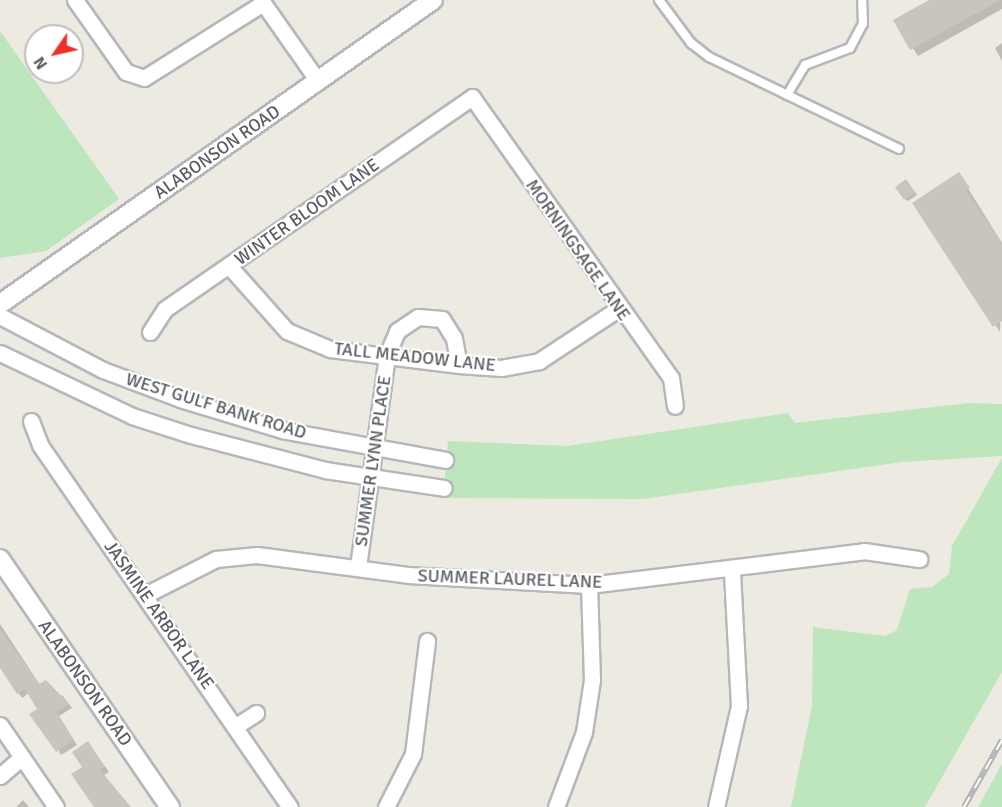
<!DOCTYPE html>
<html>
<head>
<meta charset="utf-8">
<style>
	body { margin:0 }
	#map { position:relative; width:1002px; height:807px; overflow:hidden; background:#edeae1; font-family:Signika,sans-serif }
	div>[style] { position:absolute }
	.green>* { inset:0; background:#bde6bc }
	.shadow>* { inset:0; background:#0003 }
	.building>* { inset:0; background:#c8c5be }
	.roads { filter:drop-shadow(2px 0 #b4b8bc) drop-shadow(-2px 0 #b4b8bc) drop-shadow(0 2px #b4b8bc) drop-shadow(0 -2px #b4b8bc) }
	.service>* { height:8px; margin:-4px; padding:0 4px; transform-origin:4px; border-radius:4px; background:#fff }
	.minor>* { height:15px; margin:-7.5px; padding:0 7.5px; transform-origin:7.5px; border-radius:7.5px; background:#fff }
	.tertiary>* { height:18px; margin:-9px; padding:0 9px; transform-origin:9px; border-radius:9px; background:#fff }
	.rail>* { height:6px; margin-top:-3px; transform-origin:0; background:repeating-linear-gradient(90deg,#fff 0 11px,#b3b4b4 0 22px); box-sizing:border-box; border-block:2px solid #b3b4b4 }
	span { translate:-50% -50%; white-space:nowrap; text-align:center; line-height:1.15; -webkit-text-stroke:4.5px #fff; paint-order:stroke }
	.street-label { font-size:18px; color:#5a5e63 }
	.north { position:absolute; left:24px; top:24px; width:60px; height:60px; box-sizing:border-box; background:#fff; border:2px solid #bdbfc1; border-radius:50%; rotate:236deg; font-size:16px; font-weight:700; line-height:24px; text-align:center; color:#5a5e63 }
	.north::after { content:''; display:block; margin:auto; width:21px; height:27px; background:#ee3026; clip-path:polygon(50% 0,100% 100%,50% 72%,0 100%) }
</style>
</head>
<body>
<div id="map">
	<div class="green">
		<div style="clip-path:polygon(0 31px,119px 199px,46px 251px,0 258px)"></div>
		<div style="clip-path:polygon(969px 403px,1002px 404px,1002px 456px,902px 462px,642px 499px,443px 498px,448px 441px,567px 446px,788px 413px,795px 423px)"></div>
		<div style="clip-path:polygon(1002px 458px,1002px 672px,925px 807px,791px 807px,812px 706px,813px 627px,885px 636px,897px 630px,910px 589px,932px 587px,949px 574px,952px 546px)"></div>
		<div style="clip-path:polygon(1002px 764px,1002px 807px,978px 807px)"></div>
	</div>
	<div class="shadow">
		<div style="clip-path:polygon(932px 0,1002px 0,1002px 9px,918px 56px,895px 21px)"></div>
		<div style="clip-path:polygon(1002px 43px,1002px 61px,995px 48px)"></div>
		<div style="clip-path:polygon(959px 174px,1002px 243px,1000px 332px,915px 204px)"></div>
		<div style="clip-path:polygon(909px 184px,917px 195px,908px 201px,905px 199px)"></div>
		<div style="clip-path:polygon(0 624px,40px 685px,58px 698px,62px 695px,72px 708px,59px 716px,77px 745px,61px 755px,29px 693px,22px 698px,0 667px)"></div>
		<div style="clip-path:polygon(88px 743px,109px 772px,104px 775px,129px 807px,96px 807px,85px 767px)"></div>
		<div style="clip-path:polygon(23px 800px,29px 807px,16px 807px)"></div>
	</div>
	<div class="building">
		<div style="clip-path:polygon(929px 0,1000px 0,910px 50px,893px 20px)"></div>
		<div style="clip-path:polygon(959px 172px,970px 188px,966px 191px,1002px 243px,1002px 321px,993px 327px,912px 203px)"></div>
		<div style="clip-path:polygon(906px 179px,915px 192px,904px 200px,895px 187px)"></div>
		<div style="clip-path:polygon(0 629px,39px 684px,46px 680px,69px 704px,56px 712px,74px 740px,56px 752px,29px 714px,37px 709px,25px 689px,17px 694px,0 668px)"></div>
		<div style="clip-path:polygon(88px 741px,105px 767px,100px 770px,131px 807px,94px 807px,71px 774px,82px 767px,72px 752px)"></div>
	</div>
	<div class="roads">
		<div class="service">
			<div style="left:659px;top:0;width:54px;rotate:53.3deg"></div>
			<div style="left:691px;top:43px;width:23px;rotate:38deg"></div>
			<div style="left:709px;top:57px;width:211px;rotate:25.8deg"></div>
			<div style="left:787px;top:95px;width:35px;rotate:-59deg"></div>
			<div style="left:805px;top:65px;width:48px;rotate:-20.7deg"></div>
			<div style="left:850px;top:48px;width:27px;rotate:-62deg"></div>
			<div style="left:863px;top:24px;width:24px;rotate:-92deg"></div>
		</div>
		<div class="minor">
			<div style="left:75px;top:0;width:88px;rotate:54.7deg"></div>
			<div style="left:126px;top:72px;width:19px;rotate:18deg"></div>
			<div style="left:144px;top:78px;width:141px;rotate:-32.2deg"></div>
			<div style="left:261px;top:0;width:99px;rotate:54.9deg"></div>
			<div style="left:229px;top:266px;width:87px;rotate:48.3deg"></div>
			<div style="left:287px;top:331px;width:47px;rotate:22.7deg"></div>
			<div style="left:330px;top:349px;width:130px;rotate:7.1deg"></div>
			<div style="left:459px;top:365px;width:42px;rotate:4.1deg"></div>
			<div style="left:501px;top:368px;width:39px;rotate:-10deg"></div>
			<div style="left:539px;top:361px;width:95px;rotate:-33.4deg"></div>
			<div style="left:0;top:316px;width:116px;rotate:27.7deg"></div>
			<div style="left:103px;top:370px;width:82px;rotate:20.6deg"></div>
			<div style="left:180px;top:399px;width:107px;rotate:16.9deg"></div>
			<div style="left:282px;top:430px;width:166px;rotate:10.4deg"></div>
			<div style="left:150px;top:332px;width:27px;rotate:-57deg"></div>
			<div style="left:165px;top:309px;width:373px;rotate:-34.6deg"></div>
			<div style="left:472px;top:97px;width:344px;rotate:54.7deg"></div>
			<div style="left:671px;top:378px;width:28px;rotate:82deg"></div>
			<div style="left:0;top:353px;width:146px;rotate:25.5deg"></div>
			<div style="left:132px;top:416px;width:62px;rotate:17.9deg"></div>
			<div style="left:191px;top:435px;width:138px;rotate:14.6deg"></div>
			<div style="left:325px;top:470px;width:120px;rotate:8.6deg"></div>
			<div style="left:31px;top:421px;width:26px;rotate:69deg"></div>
			<div style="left:40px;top:445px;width:440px;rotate:55.4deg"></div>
			<div style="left:358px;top:567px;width:214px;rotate:-82.2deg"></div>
			<div style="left:387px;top:355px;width:26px;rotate:-67deg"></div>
			<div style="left:397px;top:331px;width:25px;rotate:-34deg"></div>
			<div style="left:418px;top:317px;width:24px;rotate:5deg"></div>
			<div style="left:442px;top:319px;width:22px;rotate:58deg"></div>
			<div style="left:454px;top:338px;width:27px;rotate:80deg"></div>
			<div style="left:145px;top:595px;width:80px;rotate:-26.9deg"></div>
			<div style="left:216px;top:559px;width:41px;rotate:-5.6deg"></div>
			<div style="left:257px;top:555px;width:152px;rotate:7.5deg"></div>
			<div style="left:408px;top:575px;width:181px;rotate:3.2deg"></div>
			<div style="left:589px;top:585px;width:277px;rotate:-7deg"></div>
			<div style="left:864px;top:551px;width:56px;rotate:8.3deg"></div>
			<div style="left:0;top:725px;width:99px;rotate:55.7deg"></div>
			<div style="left:236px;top:726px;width:24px;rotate:-33deg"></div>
			<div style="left:0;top:776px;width:29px;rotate:-41deg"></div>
			<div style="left:386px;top:807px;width:59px;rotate:-63deg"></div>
			<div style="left:413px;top:754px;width:114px;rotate:-82.9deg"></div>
			<div style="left:556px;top:807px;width:80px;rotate:-69.5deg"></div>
			<div style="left:584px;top:732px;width:53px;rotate:-81.3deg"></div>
			<div style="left:592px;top:680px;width:95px;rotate:-91.8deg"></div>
			<div style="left:716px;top:807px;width:104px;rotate:-77.2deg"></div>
			<div style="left:739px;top:706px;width:135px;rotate:-93deg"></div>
		</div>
		<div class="tertiary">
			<div style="left:0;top:304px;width:529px;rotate:-35.07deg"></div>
			<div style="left:0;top:559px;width:301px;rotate:55.6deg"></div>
		</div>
	</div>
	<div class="rail">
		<div style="left:964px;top:807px;width:77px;rotate:-60.4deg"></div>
	</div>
	<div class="street-label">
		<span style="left:217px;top:152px;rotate:-35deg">ALABONSON ROAD</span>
		<span style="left:307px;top:212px;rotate:-35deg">WINTER BLOOM LANE</span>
		<span style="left:578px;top:250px;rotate:55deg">MORNINGSAGE LANE</span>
		<span style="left:415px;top:357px;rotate:6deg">TALL MEADOW LANE</span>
		<span style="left:216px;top:406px;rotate:17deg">WEST GULF BANK ROAD</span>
		<span style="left:373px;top:461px;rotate:-82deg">SUMMER LYNN PLACE</span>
		<span style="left:510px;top:579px;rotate:2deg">SUMMER LAUREL LANE</span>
		<span style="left:159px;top:615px;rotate:55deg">JASMINE ARBOR LANE</span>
		<span style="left:85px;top:683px;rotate:55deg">ALABONSON ROAD</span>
	</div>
	<div class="north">N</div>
</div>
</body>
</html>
